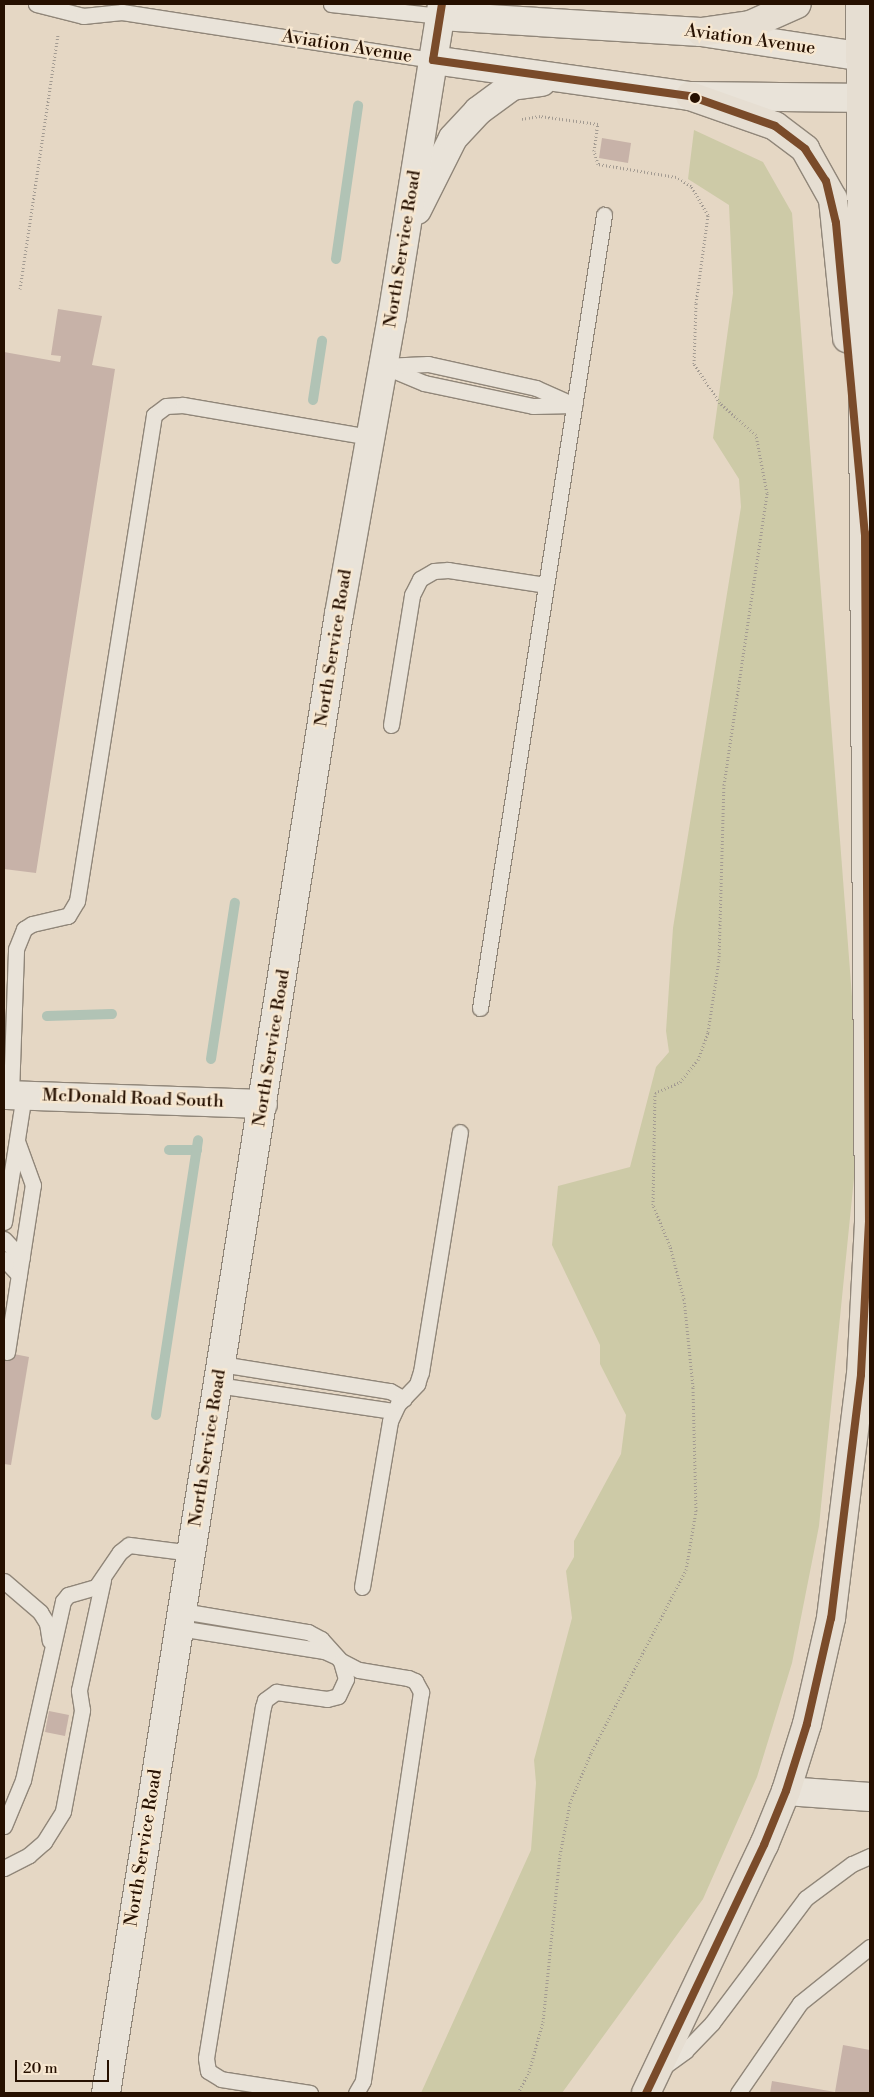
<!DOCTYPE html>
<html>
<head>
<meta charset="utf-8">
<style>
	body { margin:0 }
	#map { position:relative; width:874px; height:2097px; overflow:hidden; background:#e5d7c4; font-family:"Libre Bodoni",serif }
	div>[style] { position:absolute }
	.green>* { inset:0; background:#cdcaa7 }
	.stream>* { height:10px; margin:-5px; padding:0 5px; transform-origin:5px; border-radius:5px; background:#b1c3b5 }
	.building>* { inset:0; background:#c7b2a8 }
	.path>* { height:3px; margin-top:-1.5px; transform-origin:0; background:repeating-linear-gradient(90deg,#a39b92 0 1px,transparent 0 3.5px) }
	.roads { filter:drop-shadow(1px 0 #908679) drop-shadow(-1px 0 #908679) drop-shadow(0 1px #908679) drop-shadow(0 -1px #908679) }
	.lane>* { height:15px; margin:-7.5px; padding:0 7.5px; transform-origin:7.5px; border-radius:7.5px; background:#e9e3d9 }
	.street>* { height:28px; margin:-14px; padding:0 14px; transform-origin:14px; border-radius:14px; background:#e9e3d9 }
	.primary>* { height:28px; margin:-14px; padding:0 14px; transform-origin:14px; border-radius:14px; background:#e6ded2 }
	.bus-1>* { height:8px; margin:-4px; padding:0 4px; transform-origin:4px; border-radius:4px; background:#7a4b2a }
	.dots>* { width:14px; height:14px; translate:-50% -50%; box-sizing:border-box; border:2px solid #f7e7d0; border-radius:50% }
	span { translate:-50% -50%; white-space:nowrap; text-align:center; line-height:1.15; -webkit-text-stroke:4.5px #f7e7d0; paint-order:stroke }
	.street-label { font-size:18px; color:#261000 }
	.frame { position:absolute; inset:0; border:5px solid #261000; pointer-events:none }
	.scale { position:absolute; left:15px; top:2060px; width:94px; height:22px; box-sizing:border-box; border:2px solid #261000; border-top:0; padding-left:6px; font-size:15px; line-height:18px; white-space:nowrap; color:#261000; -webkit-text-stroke:4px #f7e7d0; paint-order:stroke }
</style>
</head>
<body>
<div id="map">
	<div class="green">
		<div style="clip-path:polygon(694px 130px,763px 162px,792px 213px,854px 1023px,854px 1178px,819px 1526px,792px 1663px,757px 1777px,703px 1899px,562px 2093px,421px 2093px,531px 1850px,536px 1783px,534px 1760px,572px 1618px,566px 1571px,574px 1557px,574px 1541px,621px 1454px,626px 1415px,600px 1364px,600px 1345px,552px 1245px,558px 1186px,630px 1167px,656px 1067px,669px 1052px,666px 1031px,673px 928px,741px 507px,739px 479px,713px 438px,733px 293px,729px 205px,688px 179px)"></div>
	</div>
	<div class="stream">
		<div style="left:336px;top:259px;width:155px;rotate:-81.8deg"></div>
		<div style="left:313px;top:400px;width:60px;rotate:-81.3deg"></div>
		<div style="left:47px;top:1016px;width:65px;rotate:-1.8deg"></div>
		<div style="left:211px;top:1059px;width:158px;rotate:-81.3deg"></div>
		<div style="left:169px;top:1150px;width:28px"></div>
		<div style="left:156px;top:1415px;width:278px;rotate:-81.3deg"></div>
	</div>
	<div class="building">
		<div style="clip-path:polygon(602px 138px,631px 143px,628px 163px,599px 158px)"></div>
		<div style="clip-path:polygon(58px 309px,102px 316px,92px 365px,115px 369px,36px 873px,4px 869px,4px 352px,60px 362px,61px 356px,51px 355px)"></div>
		<div style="clip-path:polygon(4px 1352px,29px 1357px,11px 1465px,4px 1464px)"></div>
		<div style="clip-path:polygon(49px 1711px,69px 1715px,65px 1736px,45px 1732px)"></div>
		<div style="clip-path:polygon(843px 2045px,870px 2050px,870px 2093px,770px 2093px,772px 2081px,835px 2092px)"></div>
	</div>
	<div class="path">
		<div style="left:20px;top:289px;width:257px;rotate:-81.5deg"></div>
		<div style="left:518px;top:2093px;width:24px;rotate:-62deg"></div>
		<div style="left:529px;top:2072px;width:52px;rotate:-74.4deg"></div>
		<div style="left:543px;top:2022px;width:168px;rotate:-84.2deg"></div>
		<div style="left:560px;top:1855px;width:53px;rotate:-79.1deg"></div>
		<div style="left:570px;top:1803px;width:54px;rotate:-67.2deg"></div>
		<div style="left:591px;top:1753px;width:206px;rotate:-62.6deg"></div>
		<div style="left:686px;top:1570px;width:60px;rotate:-80.4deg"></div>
		<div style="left:696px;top:1511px;width:124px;rotate:-91.4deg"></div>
		<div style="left:693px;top:1387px;width:88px;rotate:-95.8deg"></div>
		<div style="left:684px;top:1299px;width:55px;rotate:-104.8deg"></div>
		<div style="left:670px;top:1246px;width:44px;rotate:-112.5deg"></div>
		<div style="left:653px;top:1205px;width:112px;rotate:-89deg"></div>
		<div style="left:655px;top:1093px;width:27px;rotate:-24deg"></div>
		<div style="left:680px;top:1082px;width:28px;rotate:-51deg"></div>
		<div style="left:698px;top:1060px;width:30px;rotate:-70deg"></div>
		<div style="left:708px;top:1032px;width:73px;rotate:-81.3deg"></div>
		<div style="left:719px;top:960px;width:175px;rotate:-88.4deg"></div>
		<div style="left:724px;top:785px;width:295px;rotate:-81.6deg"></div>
		<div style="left:767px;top:493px;width:59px;rotate:-100.7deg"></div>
		<div style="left:756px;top:435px;width:48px;rotate:-138.4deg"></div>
		<div style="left:720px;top:403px;width:47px;rotate:-123.7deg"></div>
		<div style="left:694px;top:364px;width:61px;rotate:-88.1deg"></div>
		<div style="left:696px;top:303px;width:89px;rotate:-82.2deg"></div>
		<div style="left:708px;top:215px;width:34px;rotate:-120deg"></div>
		<div style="left:691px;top:186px;width:17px;rotate:-149deg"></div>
		<div style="left:676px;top:177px;width:79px;rotate:-170.5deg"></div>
		<div style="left:598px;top:164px;width:14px;rotate:-107deg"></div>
		<div style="left:594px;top:151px;width:27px;rotate:-82deg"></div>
		<div style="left:598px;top:124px;width:59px;rotate:-172.1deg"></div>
		<div style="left:540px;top:116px;width:20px;rotate:171deg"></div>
	</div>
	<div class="roads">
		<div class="lane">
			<div style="left:36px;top:4px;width:49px;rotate:14.3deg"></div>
			<div style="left:83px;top:16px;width:39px;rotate:-6deg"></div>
			<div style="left:122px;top:12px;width:315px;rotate:8.8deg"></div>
			<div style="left:331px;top:4px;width:110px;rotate:6.3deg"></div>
			<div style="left:428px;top:364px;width:111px;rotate:12.5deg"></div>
			<div style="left:536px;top:388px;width:42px;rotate:24.1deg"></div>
			<div style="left:574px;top:405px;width:41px;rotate:178.6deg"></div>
			<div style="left:533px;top:406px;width:111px;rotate:-168.1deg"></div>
			<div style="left:424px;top:383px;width:44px;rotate:-157.5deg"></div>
			<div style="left:383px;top:366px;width:45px;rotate:-2.5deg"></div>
			<div style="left:391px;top:725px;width:132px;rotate:-80.8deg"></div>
			<div style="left:412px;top:595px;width:18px;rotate:-63deg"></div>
			<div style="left:420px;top:579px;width:16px;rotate:-30deg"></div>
			<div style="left:434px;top:571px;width:14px;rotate:-4deg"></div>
			<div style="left:448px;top:570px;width:99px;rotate:8.7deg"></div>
			<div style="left:480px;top:1008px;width:803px;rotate:-81.11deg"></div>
			<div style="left:11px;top:1094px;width:145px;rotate:-88deg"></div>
			<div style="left:16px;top:949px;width:22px;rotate:-68deg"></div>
			<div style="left:24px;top:929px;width:9px;rotate:-32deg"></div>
			<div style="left:32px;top:924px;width:37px;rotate:-13deg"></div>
			<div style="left:68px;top:916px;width:17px;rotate:-59deg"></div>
			<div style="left:77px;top:901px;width:492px;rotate:-81deg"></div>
			<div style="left:154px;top:415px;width:15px;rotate:-37deg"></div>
			<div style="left:166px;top:406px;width:17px;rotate:-3deg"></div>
			<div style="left:183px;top:405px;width:190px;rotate:9.7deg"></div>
			<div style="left:4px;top:1222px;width:129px;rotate:-81.1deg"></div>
			<div style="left:4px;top:1239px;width:26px;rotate:47deg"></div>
			<div style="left:4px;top:1259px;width:22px;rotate:47deg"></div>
			<div style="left:7px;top:1352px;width:169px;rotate:-81.2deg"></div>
			<div style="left:33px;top:1185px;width:47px;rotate:-110deg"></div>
			<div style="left:221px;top:1364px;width:171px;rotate:9.1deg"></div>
			<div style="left:390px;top:1391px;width:16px;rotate:30deg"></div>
			<div style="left:217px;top:1385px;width:178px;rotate:8.4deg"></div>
			<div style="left:4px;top:1581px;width:48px;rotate:40.7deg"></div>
			<div style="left:40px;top:1612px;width:13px;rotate:58deg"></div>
			<div style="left:47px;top:1623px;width:18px;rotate:81deg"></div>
			<div style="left:362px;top:1587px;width:168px;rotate:-80.4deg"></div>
			<div style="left:390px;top:1421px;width:19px;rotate:-65deg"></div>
			<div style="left:398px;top:1404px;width:28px;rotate:-46deg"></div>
			<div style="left:417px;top:1384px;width:13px;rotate:-72deg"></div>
			<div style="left:421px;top:1372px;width:243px;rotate:-80.8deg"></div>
			<div style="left:182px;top:1611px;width:128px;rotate:9.5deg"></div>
			<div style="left:308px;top:1632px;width:15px;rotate:28deg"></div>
			<div style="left:321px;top:1639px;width:30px;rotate:48deg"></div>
			<div style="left:179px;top:1628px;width:147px;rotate:9deg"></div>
			<div style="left:324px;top:1651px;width:12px;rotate:24deg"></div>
			<div style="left:4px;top:1826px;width:50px;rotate:-67.6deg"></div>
			<div style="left:23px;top:1780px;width:183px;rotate:-77.4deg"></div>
			<div style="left:63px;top:1601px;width:8px;rotate:-50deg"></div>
			<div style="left:68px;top:1595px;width:29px;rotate:-16deg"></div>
			<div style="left:96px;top:1587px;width:42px;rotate:-55.6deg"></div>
			<div style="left:120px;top:1552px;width:11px;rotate:-38deg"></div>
			<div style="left:129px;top:1545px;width:64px;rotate:7.2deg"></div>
			<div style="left:4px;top:1868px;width:28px;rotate:-27deg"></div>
			<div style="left:29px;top:1855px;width:20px;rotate:-41deg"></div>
			<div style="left:44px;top:1842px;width:36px;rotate:-58deg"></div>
			<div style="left:63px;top:1811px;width:103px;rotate:-79.3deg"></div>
			<div style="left:82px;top:1710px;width:20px;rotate:-99deg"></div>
			<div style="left:79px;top:1690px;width:113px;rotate:-77.7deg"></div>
			<div style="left:662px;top:2068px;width:29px;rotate:-36deg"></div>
			<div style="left:685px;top:2051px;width:39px;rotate:-46deg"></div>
			<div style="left:712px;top:2023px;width:156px;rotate:-53.1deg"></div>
			<div style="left:806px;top:1898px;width:57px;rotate:-36.5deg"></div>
			<div style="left:852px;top:1864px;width:20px;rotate:-24deg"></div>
			<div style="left:310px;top:2093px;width:90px;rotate:-171.1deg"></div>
			<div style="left:221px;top:2079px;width:15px;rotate:-148deg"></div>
			<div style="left:208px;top:2071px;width:13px;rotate:-99deg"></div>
			<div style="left:206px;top:2058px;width:356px;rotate:-80.8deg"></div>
			<div style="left:263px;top:1707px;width:7px;rotate:-74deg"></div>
			<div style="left:265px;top:1700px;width:14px;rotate:-36deg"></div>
			<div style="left:276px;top:1692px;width:51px;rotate:7.8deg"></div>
			<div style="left:327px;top:1699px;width:11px;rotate:-15deg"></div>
			<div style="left:338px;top:1696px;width:19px;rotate:-65deg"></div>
			<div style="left:346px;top:1679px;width:19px;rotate:-106deg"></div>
			<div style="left:341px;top:1661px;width:20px;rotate:27deg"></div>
			<div style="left:359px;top:1670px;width:50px;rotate:9.3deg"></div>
			<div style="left:408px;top:1678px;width:8px;rotate:23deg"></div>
			<div style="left:415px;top:1681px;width:13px;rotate:61deg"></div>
			<div style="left:421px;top:1692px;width:393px;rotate:98.5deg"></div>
			<div style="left:363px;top:2081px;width:14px;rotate:120deg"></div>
			<div style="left:738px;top:2093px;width:109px;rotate:-55.4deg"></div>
			<div style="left:800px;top:2003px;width:90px;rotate:-38.7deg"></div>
		</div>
		<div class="street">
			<div style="left:440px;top:16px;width:261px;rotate:3.5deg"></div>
			<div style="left:701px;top:32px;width:171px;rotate:8.7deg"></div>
			<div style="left:433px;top:60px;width:260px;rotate:8deg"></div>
			<div style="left:690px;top:96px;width:180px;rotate:0.6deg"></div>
			<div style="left:417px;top:210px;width:80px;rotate:-63.4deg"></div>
			<div style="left:453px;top:138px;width:37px;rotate:-47deg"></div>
			<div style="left:478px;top:111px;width:42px;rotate:-36.3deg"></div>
			<div style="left:512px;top:86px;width:30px;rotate:-8deg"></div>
			<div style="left:4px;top:1095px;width:259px;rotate:2deg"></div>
			<div style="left:786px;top:1791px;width:84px;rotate:4.1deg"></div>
			<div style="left:106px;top:2093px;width:1497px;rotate:-81.05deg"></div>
			<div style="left:339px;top:614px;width:302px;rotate:-79.9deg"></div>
			<div style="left:392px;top:317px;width:317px;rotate:-80.9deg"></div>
		</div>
		<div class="primary">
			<div style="left:701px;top:32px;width:49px;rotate:-8.1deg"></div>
			<div style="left:750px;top:25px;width:51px;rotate:-24.1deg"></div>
			<div style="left:690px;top:96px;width:90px;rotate:19.4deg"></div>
			<div style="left:775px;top:126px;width:38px;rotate:37deg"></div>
			<div style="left:805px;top:149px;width:57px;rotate:60.8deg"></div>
			<div style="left:833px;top:199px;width:140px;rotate:84.2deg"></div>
			<div style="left:646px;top:2093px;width:275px;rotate:-64.6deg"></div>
			<div style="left:764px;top:1845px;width:58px;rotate:-67.8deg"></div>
			<div style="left:786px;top:1791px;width:70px;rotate:-72.6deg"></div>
			<div style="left:807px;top:1724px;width:109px;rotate:-77.2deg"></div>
			<div style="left:831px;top:1618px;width:245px;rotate:-83deg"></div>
			<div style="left:861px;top:1375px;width:154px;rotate:-87deg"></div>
			<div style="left:869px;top:1221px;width:1217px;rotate:-90.42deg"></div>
		</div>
	</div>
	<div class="bus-1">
		<div style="left:433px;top:60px;width:260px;rotate:8deg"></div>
		<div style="left:690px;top:96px;width:90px;rotate:19.4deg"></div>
		<div style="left:775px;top:126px;width:38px;rotate:37deg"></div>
		<div style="left:805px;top:149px;width:38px;rotate:57deg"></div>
		<div style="left:826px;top:181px;width:43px;rotate:76.6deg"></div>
		<div style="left:836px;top:223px;width:311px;rotate:84.7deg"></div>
		<div style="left:865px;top:533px;width:688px;rotate:89.67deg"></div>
		<div style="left:869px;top:1221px;width:154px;rotate:93deg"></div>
		<div style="left:861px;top:1375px;width:245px;rotate:97deg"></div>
		<div style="left:831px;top:1618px;width:109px;rotate:102.8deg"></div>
		<div style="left:807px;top:1724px;width:70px;rotate:107.4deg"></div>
		<div style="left:786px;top:1791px;width:58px;rotate:112.2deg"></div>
		<div style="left:764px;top:1845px;width:275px;rotate:115.4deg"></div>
		<div style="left:433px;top:60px;width:57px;rotate:-80.9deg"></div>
	</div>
	<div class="dots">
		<div style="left:695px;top:98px;background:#261000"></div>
	</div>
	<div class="street-label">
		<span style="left:750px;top:40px;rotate:8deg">Aviation Avenue</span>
		<span style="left:347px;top:47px;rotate:9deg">Aviation Avenue</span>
		<span style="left:403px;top:249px;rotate:-81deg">North Service Road</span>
		<span style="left:334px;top:648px;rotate:-81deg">North Service Road</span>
		<span style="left:272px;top:1048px;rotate:-81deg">North Service Road</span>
		<span style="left:133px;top:1099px;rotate:2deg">McDonald Road South</span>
		<span style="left:208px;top:1448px;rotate:-81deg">North Service Road</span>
		<span style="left:144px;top:1848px;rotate:-81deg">North Service Road</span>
	</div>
	<div class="frame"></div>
	<div class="scale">20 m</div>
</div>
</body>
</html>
